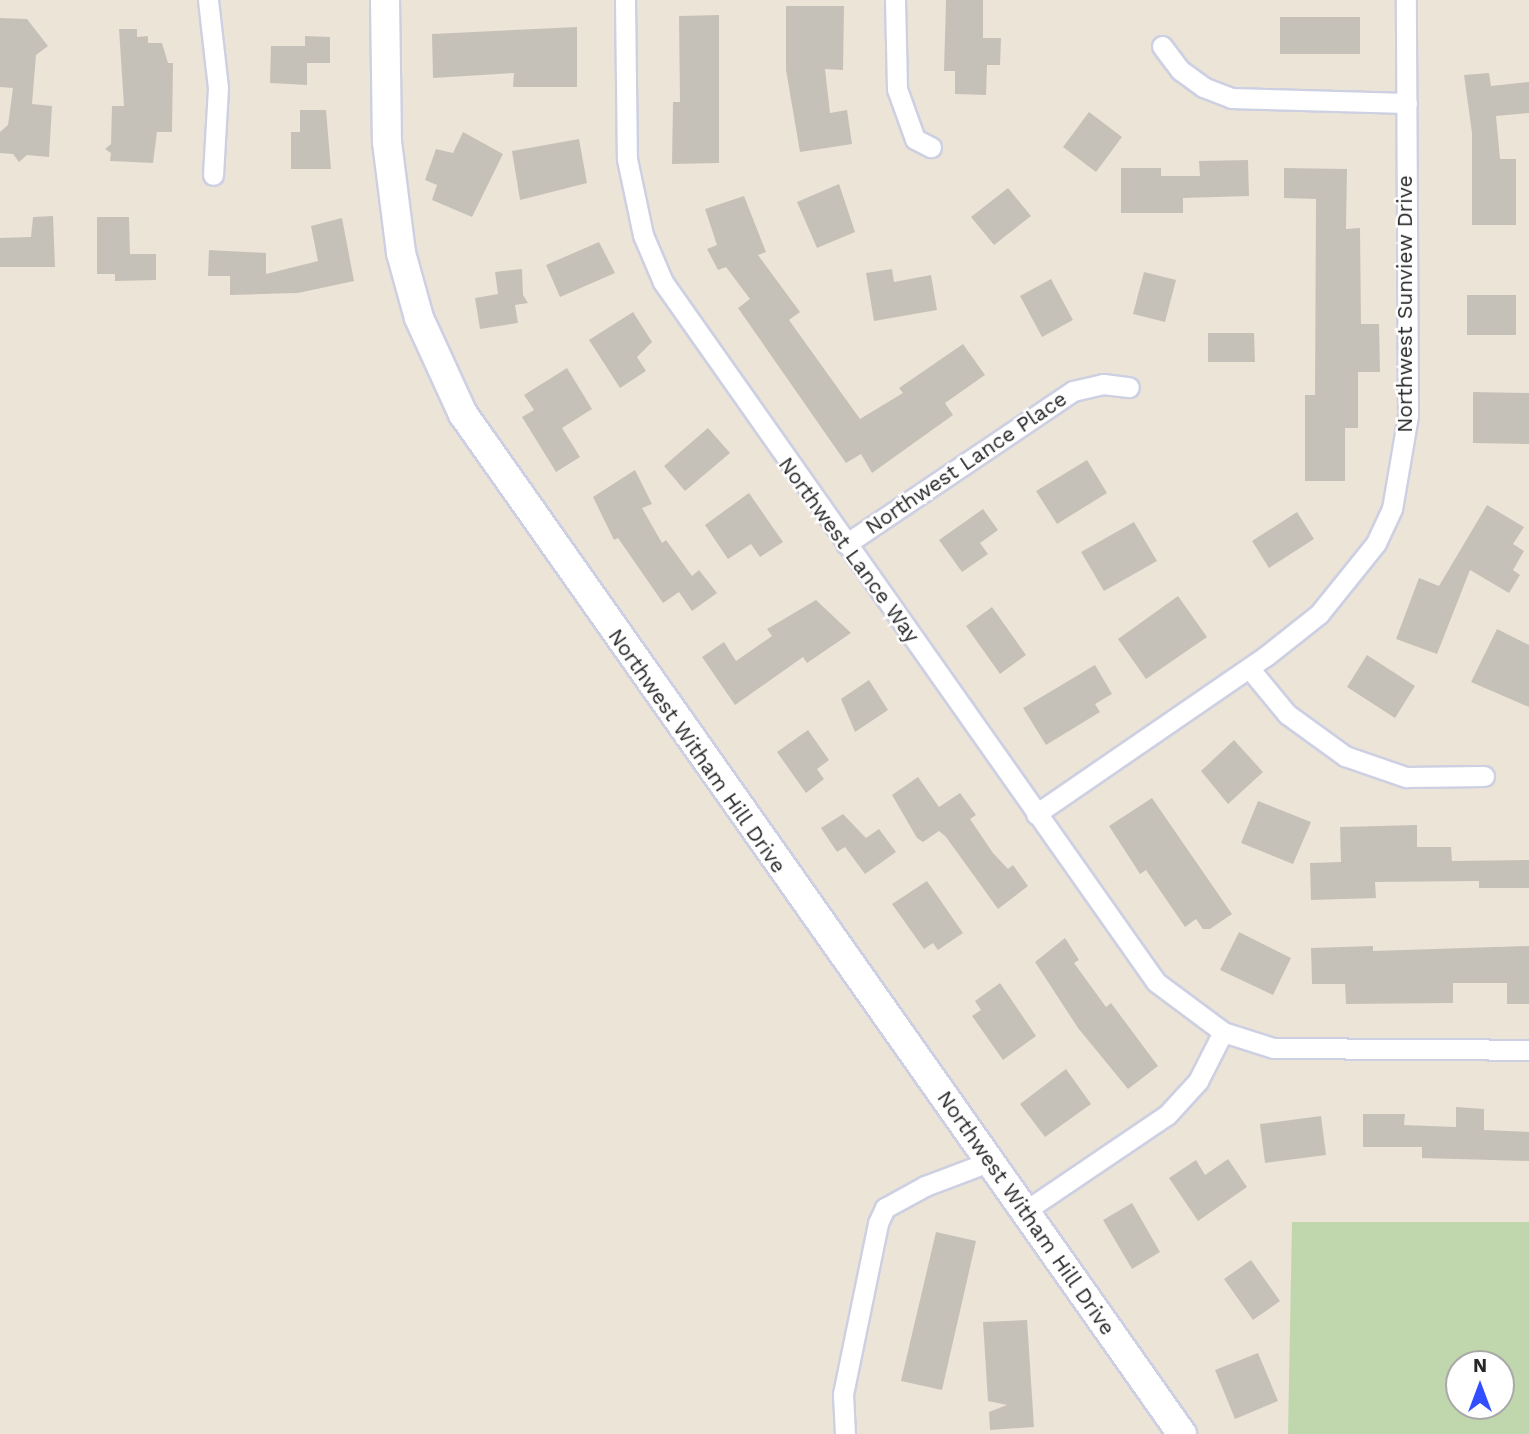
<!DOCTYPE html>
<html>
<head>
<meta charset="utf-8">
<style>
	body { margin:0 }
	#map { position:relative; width:1529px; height:1434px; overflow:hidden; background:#ece4d7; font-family:"Work Sans",sans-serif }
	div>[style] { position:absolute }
	.cemetery>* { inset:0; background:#c0d7ad }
	.building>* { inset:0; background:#c6c1b8 }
	.roads { filter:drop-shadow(2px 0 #cdd0e2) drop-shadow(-2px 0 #cdd0e2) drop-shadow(0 2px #cdd0e2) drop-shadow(0 -2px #cdd0e2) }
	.street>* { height:19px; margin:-9.5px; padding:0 9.5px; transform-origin:9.5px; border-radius:9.5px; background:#fff }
	.secondary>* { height:28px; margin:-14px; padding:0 14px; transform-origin:14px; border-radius:14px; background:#fff }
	span { translate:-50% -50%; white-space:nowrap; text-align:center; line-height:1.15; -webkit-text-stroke:5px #fff; paint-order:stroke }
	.street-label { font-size:21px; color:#272727 }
	.north { position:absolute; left:1445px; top:1350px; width:70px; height:70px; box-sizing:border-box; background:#fff; border:2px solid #a9a9a9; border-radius:50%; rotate:0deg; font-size:19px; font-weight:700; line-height:28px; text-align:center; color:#272727 }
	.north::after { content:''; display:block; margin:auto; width:24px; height:32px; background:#314fff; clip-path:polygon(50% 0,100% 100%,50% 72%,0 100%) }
</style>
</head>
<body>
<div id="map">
	<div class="cemetery">
		<div style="clip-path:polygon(evenodd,1292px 1222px,1529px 1222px,1529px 1434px,1288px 1434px,1292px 1222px,1459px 1364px,1501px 1364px,1501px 1406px,1459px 1406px,1459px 1364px)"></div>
	</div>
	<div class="building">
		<div style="clip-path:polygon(946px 0,983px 0,983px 38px,1001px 38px,1000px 65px,987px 65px,986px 95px,955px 94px,955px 71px,944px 71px)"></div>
		<div style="clip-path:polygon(786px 6px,844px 6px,843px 70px,825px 69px,830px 113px,847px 110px,852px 144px,800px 152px,786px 70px)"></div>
		<div style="clip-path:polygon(719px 15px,719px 163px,672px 164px,673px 102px,680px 102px,679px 16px)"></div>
		<div style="clip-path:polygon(1280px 17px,1360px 17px,1360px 54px,1280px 54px)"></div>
		<div style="clip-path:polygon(0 18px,27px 19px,48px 46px,36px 55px,32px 104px,52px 106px,49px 157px,27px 155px,19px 162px,13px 154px,0 153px,0 132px,8px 125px,13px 88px,0 87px)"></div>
		<div style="clip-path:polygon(577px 27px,577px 87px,513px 87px,514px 73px,433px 78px,432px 34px)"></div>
		<div style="clip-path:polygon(119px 29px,137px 29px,137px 37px,148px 36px,148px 43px,162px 43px,168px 63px,173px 63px,172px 132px,157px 132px,153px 163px,110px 161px,111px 153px,105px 149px,111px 144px,112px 106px,124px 106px)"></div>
		<div style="clip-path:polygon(305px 36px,330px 37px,330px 63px,307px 63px,307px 85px,270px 83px,271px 46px,305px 46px)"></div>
		<div style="clip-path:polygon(1489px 73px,1491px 86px,1529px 82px,1529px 113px,1496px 116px,1500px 159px,1516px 159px,1516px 225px,1472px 225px,1472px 133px,1464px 75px)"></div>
		<div style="clip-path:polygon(300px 110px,326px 110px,331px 169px,291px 169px,291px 132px,300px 132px)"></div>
		<div style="clip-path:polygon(1089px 112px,1122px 137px,1096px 172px,1063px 147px)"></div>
		<div style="clip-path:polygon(463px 132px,503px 154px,472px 217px,432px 200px,437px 185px,425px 180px,436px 149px,453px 153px)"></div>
		<div style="clip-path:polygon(579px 139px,587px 183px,520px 200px,512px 151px)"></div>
		<div style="clip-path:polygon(1248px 160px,1249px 196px,1183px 198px,1183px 213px,1121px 213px,1121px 168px,1161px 168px,1161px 176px,1200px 176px,1199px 161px)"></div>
		<div style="clip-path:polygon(1284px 168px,1347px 169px,1346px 229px,1360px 228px,1361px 324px,1379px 324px,1380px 372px,1358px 372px,1358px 428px,1345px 428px,1345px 481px,1305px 481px,1305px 395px,1315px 395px,1316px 199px,1284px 198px)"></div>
		<div style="clip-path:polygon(839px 184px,855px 232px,817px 248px,797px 202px)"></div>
		<div style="clip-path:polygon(1008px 188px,1031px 216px,994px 245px,971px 217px)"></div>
		<div style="clip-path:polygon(744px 196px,766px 252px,758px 255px,800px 312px,789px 320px,860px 419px,903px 393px,899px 388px,963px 344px,985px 375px,945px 403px,953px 415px,872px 473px,861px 454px,846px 463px,738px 308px,750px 299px,726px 267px,718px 270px,707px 249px,717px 245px,705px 209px)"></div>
		<div style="clip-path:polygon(53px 216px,55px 267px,0 267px,0 238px,31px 237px,33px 217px)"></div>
		<div style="clip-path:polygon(97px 217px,129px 217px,130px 254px,156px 254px,156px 280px,115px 281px,115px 274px,97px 274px)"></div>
		<div style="clip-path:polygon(342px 218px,354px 281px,298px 293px,230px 295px,230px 276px,208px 276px,209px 250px,266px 253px,266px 274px,318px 261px,311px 226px)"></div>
		<div style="clip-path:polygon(599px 242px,615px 273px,560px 297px,546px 265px)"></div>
		<div style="clip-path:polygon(522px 269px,523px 295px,528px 303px,515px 305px,518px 323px,480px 329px,475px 298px,498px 294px,495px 272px)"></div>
		<div style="clip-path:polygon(892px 269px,894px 282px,931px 275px,937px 310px,874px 321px,866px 273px)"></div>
		<div style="clip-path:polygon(1144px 272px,1176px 280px,1165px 322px,1133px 314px)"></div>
		<div style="clip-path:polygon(1051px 279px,1073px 320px,1042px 337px,1020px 296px)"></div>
		<div style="clip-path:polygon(1467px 295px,1516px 295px,1516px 335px,1467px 335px)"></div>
		<div style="clip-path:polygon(633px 312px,652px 342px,637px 357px,646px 371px,620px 388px,589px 340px)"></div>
		<div style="clip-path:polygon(1208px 333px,1254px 333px,1255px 362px,1208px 362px)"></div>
		<div style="clip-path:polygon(567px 368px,592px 409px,562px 428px,580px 457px,556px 472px,522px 417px,534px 410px,524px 395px)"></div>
		<div style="clip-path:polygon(1473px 392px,1529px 393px,1529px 444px,1473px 443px)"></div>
		<div style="clip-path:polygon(708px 428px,730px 453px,685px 491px,664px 466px)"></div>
		<div style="clip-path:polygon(1087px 460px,1107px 493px,1057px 524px,1036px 491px)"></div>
		<div style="clip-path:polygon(635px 470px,652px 504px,642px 508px,662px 543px,666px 540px,692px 576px,699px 570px,717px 593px,692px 611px,679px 592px,663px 603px,618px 538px,614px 540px,593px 497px)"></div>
		<div style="clip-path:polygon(749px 493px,783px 542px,760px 557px,751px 544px,728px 559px,705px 525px)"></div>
		<div style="clip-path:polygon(1487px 505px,1524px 527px,1513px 544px,1524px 551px,1513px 570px,1520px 575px,1509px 593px,1470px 570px,1437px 654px,1396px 639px,1419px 578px,1439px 586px)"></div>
		<div style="clip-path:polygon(983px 509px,998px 530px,980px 543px,988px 554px,962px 572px,939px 540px)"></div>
		<div style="clip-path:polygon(1297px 512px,1314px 539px,1269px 568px,1252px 541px)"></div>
		<div style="clip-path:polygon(1134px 522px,1157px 561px,1104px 591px,1081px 552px)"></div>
		<div style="clip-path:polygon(1178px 596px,1207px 637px,1146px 679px,1118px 639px)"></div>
		<div style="clip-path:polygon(816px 600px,851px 633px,807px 663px,803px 657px,735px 705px,702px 657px,724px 642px,736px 661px,772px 636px,767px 629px)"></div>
		<div style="clip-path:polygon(992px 607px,1026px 655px,1000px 674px,966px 626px)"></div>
		<div style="clip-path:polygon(1497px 629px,1529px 645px,1529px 707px,1471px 682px)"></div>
		<div style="clip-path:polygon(1367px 655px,1415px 686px,1395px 718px,1347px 687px)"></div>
		<div style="clip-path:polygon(1095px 665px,1112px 694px,1095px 704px,1100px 712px,1046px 745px,1023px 708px)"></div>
		<div style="clip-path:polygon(869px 680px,888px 710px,855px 732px,841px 699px)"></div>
		<div style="clip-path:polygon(808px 730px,829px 760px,817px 769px,824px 779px,806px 793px,777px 752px)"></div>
		<div style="clip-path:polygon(1234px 740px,1263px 772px,1228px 804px,1201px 771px)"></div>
		<div style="clip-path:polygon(918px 777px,939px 807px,960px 793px,976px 815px,970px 819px,993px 853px,1008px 869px,1013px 865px,1028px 886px,998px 909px,946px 837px,939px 831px,923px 842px,917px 838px,892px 795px)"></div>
		<div style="clip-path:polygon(1152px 798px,1232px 914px,1210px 929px,1203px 929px,1196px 919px,1185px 927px,1146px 870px,1140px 874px,1109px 826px)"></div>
		<div style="clip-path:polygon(1258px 801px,1311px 822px,1293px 864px,1241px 843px)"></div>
		<div style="clip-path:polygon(843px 814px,866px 838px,879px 829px,896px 852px,865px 874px,845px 847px,837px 852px,821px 828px)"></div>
		<div style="clip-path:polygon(1417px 825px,1417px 847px,1451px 847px,1452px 861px,1529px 860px,1529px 888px,1479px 888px,1479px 881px,1375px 882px,1376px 898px,1311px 900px,1310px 863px,1341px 862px,1340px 827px)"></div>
		<div style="clip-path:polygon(927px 881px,963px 933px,938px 950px,933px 943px,924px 949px,892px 904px)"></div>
		<div style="clip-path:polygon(1239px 932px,1291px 958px,1273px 995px,1220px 970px)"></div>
		<div style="clip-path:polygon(1065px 938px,1079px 960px,1074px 963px,1106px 1007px,1111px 1003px,1158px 1066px,1128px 1089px,1078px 1028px,1035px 962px)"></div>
		<div style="clip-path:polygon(1373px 946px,1373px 951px,1529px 946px,1529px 1004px,1507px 1004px,1507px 983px,1453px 983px,1453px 1003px,1346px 1004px,1345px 984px,1312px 984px,1311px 948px)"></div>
		<div style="clip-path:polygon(1000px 983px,1036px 1036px,1003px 1060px,972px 1016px,981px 1010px,975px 1001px)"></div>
		<div style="clip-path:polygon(1066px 1069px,1091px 1104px,1045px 1137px,1020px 1104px)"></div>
		<div style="clip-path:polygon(1456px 1107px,1484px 1109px,1484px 1130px,1529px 1132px,1529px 1161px,1422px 1158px,1422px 1147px,1363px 1147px,1363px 1114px,1405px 1114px,1404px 1125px,1456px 1127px)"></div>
		<div style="clip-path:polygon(1321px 1116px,1326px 1155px,1265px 1163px,1260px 1124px)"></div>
		<div style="clip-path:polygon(1228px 1159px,1247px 1187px,1198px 1221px,1169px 1178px,1196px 1160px,1205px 1175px)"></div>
		<div style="clip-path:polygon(1132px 1203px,1160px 1252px,1132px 1269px,1103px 1220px)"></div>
		<div style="clip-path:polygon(936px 1232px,976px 1241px,942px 1390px,901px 1381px)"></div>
		<div style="clip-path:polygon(1251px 1260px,1280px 1301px,1253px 1320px,1224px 1279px)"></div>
		<div style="clip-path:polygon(1027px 1320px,1034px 1427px,990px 1430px,989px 1412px,1007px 1405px,988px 1401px,983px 1322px)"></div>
		<div style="clip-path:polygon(1258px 1353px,1278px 1401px,1235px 1419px,1215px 1370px)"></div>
	</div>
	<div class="roads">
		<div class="street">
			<div style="left:208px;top:0;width:89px;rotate:83.5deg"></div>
			<div style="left:218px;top:88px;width:87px;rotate:93.3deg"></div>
			<div style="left:625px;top:0;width:159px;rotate:89.3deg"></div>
			<div style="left:627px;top:159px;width:78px;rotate:78.1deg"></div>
			<div style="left:643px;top:235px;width:51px;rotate:66.9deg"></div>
			<div style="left:663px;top:282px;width:856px;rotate:54.84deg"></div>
			<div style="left:1156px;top:982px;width:84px;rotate:36.7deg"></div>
			<div style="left:1223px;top:1032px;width:52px;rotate:17.7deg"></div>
			<div style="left:1273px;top:1048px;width:256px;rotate:0.4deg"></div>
			<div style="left:895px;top:0;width:89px;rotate:88.7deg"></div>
			<div style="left:897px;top:89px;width:53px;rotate:70.2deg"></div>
			<div style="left:915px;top:139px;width:18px;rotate:27deg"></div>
			<div style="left:1162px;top:46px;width:30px;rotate:53deg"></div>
			<div style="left:1180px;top:70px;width:29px;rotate:36deg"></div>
			<div style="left:1203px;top:87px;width:30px;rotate:21deg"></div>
			<div style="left:1231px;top:98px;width:176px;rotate:1.6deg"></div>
			<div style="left:846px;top:544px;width:274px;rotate:-34deg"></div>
			<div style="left:1073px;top:391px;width:31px;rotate:-13deg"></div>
			<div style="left:1103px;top:384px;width:26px;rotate:7deg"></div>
			<div style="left:1249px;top:668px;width:60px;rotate:50.4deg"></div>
			<div style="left:1287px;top:714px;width:72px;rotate:35.9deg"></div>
			<div style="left:1345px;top:756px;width:65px;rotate:19deg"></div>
			<div style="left:1406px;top:777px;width:78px;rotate:-0.7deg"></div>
			<div style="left:1036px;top:814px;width:279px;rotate:-34.5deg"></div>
			<div style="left:1266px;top:656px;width:68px;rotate:-38.4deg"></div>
			<div style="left:1319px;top:614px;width:91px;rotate:-51.2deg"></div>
			<div style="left:1376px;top:543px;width:38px;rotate:-65deg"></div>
			<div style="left:1392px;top:509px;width:95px;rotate:-80.3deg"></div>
			<div style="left:1408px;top:415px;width:415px;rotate:-90.3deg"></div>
			<div style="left:1025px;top:1211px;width:171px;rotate:-34.1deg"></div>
			<div style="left:1167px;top:1115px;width:46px;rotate:-47.6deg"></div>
			<div style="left:1198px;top:1081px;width:55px;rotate:-63deg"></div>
			<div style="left:845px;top:1434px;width:40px;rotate:-92.9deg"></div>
			<div style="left:843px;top:1394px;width:175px;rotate:-78.4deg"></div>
			<div style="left:878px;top:1223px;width:17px;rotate:-65deg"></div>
			<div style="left:885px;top:1208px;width:46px;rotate:-28.8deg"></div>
			<div style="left:925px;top:1186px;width:68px;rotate:-20.6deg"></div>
		</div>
		<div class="secondary">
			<div style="left:385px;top:0;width:142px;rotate:89.2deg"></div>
			<div style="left:387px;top:142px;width:112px;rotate:82.8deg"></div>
			<div style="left:401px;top:253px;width:67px;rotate:74.5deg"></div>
			<div style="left:419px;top:318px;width:106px;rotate:65.4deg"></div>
			<div style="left:463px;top:414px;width:1248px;rotate:54.82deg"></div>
		</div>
	</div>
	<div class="street-label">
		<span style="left:1405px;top:304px;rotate:-90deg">Northwest Sunview Drive</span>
		<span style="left:966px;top:463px;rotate:-34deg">Northwest Lance Place</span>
		<span style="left:849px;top:550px;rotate:54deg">Northwest Lance Way</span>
		<span style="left:697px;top:751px;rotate:55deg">Northwest Witham Hill Drive</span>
		<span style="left:1026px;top:1213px;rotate:55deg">Northwest Witham Hill Drive</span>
	</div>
	<div class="north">N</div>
</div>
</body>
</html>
